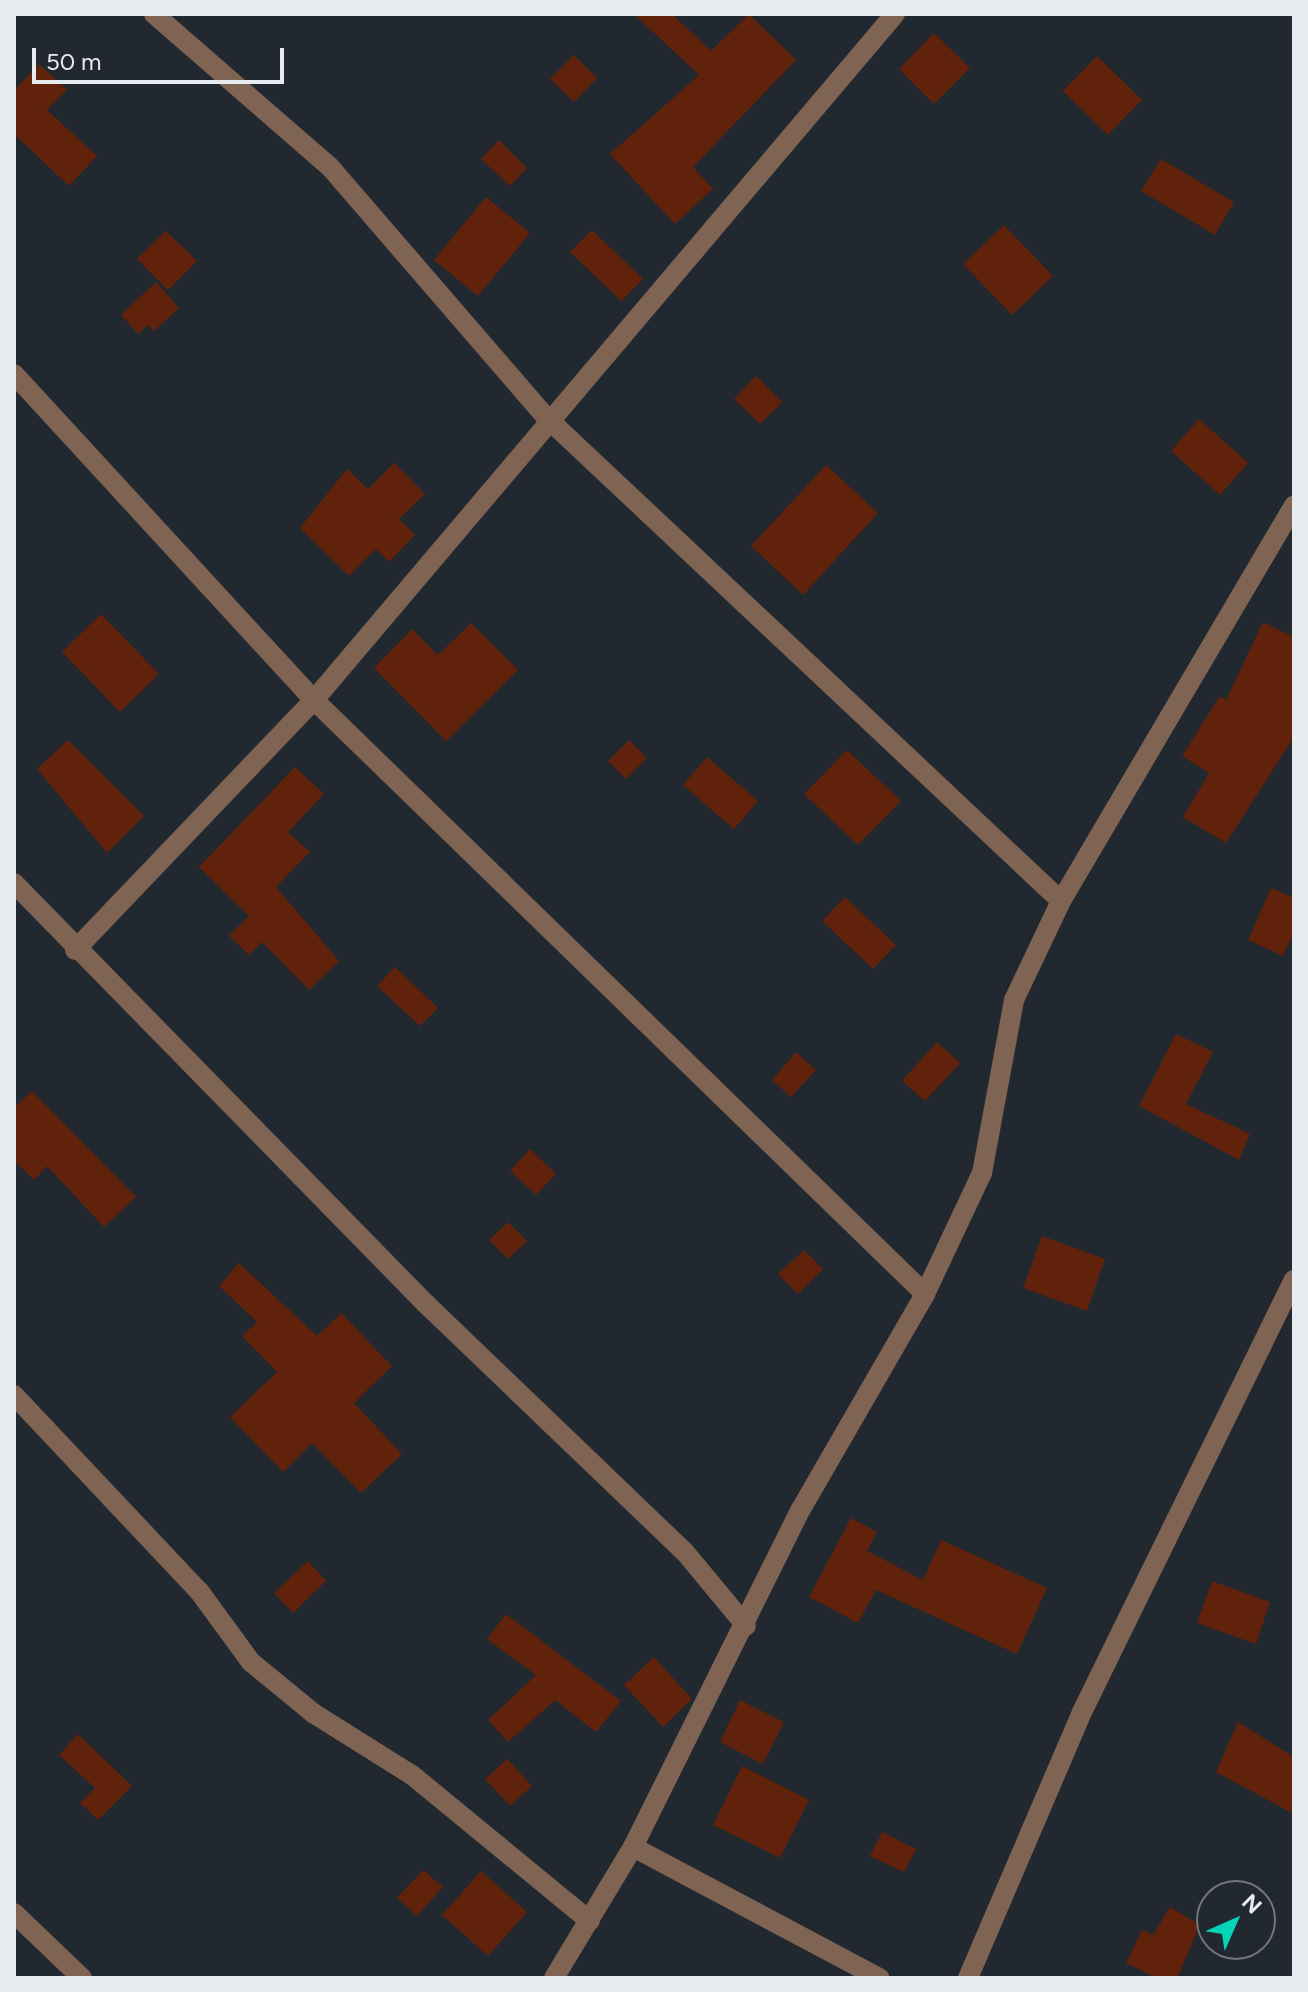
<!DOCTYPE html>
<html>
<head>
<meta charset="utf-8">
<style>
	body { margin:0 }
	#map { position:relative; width:1308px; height:1992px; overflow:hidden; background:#21282f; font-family:Figtree,sans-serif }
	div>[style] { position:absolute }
	.building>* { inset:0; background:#61220b }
	.minor>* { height:20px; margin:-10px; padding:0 10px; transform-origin:10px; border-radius:10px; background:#7f6353 }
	span { translate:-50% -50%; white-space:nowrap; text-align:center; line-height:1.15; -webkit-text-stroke:8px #21282f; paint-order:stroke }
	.frame { position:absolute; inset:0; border:16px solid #e6ebef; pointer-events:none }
	.north { position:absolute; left:1196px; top:1880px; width:80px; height:80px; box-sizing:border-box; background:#21282f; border:2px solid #70767c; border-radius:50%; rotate:45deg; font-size:22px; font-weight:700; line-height:32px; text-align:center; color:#e6ebef }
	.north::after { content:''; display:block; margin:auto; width:28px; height:36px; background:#03d5b6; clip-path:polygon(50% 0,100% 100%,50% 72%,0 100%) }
	.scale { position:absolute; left:32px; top:48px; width:252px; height:36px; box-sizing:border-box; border:4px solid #e6ebef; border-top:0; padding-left:10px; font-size:24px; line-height:28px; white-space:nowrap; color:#e6ebef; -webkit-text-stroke:6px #21282f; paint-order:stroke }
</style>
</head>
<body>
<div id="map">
	<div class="building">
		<div style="clip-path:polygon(634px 14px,672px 14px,711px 51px,749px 14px,796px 60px,693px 167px,713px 189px,675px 224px,610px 154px,699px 75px)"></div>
		<div style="clip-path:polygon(934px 33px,970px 68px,934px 104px,899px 69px)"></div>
		<div style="clip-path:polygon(574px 55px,597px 78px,574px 102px,550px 79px)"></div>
		<div style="clip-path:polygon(1097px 56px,1142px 100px,1108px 135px,1063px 91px)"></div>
		<div style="clip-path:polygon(39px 64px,67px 90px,47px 110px,97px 156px,69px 186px,14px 134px,14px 91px)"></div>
		<div style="clip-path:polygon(499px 140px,527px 168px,510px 186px,481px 159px)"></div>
		<div style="clip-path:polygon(1161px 159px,1234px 202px,1215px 235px,1141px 191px)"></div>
		<div style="clip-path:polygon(486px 197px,530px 233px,478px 296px,434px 260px)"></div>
		<div style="clip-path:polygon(1004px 225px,1053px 276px,1012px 315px,963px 264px)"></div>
		<div style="clip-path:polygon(592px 230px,643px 279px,621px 301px,570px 252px)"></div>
		<div style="clip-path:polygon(166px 231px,197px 261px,168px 290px,137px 259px)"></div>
		<div style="clip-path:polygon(156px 282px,179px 308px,154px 331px,148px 325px,138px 334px,121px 315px)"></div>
		<div style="clip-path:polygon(756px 376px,782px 402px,760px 424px,734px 399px)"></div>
		<div style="clip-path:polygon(1199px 419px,1248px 463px,1220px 495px,1171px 451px)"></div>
		<div style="clip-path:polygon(394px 463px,425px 494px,399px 519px,415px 535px,389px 562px,376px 549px,349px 576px,300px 528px,347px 469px,368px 489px)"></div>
		<div style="clip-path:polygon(826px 465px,878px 513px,803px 595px,751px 546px)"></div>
		<div style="clip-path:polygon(101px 614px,159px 674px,120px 712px,62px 652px)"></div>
		<div style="clip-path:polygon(1263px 622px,1294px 637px,1294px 737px,1226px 843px,1183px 817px,1209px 773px,1182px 756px,1220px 696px,1226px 700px)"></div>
		<div style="clip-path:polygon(471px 623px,518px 670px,446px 741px,374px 668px,412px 629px,438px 655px)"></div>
		<div style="clip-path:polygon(68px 740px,144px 816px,107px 853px,37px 769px)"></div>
		<div style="clip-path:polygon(629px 740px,647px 758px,626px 779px,608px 761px)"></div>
		<div style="clip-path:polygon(847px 750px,901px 801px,858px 845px,804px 794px)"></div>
		<div style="clip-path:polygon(707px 757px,758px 801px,734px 829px,683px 785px)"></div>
		<div style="clip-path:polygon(295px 767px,324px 794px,288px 832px,310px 852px,276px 887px,339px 961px,309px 990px,262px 942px,249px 955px,229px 936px,249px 916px,199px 867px)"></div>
		<div style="clip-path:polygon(1271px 888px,1294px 898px,1294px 932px,1283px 956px,1248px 940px)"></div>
		<div style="clip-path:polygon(845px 897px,896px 945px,873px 969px,822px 921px)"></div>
		<div style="clip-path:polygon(395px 967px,438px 1008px,420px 1026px,377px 986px)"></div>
		<div style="clip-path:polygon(1176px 1034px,1213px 1052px,1186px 1104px,1250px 1134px,1239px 1160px,1139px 1106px)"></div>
		<div style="clip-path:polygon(937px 1042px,960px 1063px,925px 1101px,902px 1081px)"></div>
		<div style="clip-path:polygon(796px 1052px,816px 1070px,791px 1097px,772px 1080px)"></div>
		<div style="clip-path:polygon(32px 1091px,136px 1197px,104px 1227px,47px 1166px,34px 1180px,14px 1161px,14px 1108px)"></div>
		<div style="clip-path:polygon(530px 1149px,556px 1174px,536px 1195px,510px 1171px)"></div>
		<div style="clip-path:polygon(508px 1222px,527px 1241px,508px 1259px,489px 1240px)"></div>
		<div style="clip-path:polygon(1042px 1236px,1105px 1259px,1087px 1311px,1023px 1288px)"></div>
		<div style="clip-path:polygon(804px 1250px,823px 1269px,798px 1294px,778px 1274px)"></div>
		<div style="clip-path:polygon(239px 1263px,317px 1336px,341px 1313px,392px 1366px,354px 1403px,402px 1454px,361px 1493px,312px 1443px,283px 1472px,230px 1417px,277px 1372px,242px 1336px,257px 1322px,219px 1286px)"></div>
		<div style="clip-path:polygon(851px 1518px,877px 1532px,867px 1551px,923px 1580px,941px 1540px,1047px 1588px,1017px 1654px,876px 1590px,858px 1623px,809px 1597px)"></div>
		<div style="clip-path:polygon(308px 1561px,326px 1581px,293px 1613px,274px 1593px)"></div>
		<div style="clip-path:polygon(1212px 1581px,1270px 1602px,1256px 1644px,1197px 1623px)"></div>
		<div style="clip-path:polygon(506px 1614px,621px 1701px,596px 1732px,555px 1700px,508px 1742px,488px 1720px,536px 1675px,487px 1639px)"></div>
		<div style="clip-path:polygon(654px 1657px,692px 1699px,663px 1727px,624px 1685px)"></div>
		<div style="clip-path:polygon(740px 1700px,784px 1722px,763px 1764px,720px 1742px)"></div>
		<div style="clip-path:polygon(1238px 1722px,1294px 1757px,1294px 1814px,1216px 1772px)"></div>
		<div style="clip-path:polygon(78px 1734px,132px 1786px,98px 1820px,80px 1803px,95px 1788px,59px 1755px)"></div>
		<div style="clip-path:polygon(507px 1759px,532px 1786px,510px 1806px,485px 1779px)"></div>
		<div style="clip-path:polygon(742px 1766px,809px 1800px,780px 1858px,713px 1825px)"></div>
		<div style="clip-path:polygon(882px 1832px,916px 1849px,904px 1872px,870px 1856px)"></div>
		<div style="clip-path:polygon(423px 1870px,443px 1887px,417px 1916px,397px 1898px)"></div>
		<div style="clip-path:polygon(481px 1871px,527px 1912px,488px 1956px,442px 1915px)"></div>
		<div style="clip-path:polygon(1170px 1907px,1200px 1925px,1177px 1978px,1157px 1978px,1126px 1963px,1142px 1930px,1153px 1935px)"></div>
	</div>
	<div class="minor">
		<div style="left:154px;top:14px;width:233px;rotate:41deg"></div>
		<div style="left:330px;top:167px;width:332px;rotate:49.2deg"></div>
		<div style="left:547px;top:418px;width:705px;rotate:43.22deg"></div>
		<div style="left:14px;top:374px;width:443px;rotate:47.4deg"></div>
		<div style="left:314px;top:700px;width:852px;rotate:44.19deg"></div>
		<div style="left:925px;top:1294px;width:134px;rotate:-64.8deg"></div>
		<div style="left:982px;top:1173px;width:176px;rotate:-79.5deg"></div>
		<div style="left:1014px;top:1000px;width:110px;rotate:-64.6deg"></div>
		<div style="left:1061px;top:901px;width:459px;rotate:-59.5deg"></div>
		<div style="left:14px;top:883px;width:588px;rotate:45.62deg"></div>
		<div style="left:425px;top:1303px;width:359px;rotate:43.8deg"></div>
		<div style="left:684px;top:1551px;width:97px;rotate:50.4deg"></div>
		<div style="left:75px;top:950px;width:346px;rotate:-46.3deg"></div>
		<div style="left:314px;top:700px;width:899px;rotate:-49.74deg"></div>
		<div style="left:14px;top:1395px;width:270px;rotate:46.7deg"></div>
		<div style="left:199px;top:1591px;width:88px;rotate:53.8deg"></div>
		<div style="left:251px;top:1662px;width:80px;rotate:39.4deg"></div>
		<div style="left:313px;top:1713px;width:117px;rotate:32.1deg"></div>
		<div style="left:412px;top:1775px;width:230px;rotate:39.4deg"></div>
		<div style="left:633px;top:1847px;width:377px;rotate:-63.6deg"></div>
		<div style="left:801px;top:1509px;width:248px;rotate:-60deg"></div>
		<div style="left:14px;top:1913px;width:94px;rotate:43.7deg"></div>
		<div style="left:554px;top:1978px;width:153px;rotate:-58.9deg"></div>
		<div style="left:633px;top:1847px;width:279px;rotate:28deg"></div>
		<div style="left:968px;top:1978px;width:289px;rotate:-66.8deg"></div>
		<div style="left:1082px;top:1712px;width:481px;rotate:-63.9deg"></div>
	</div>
	<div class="frame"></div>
	<div class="north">N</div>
	<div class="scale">50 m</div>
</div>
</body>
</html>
